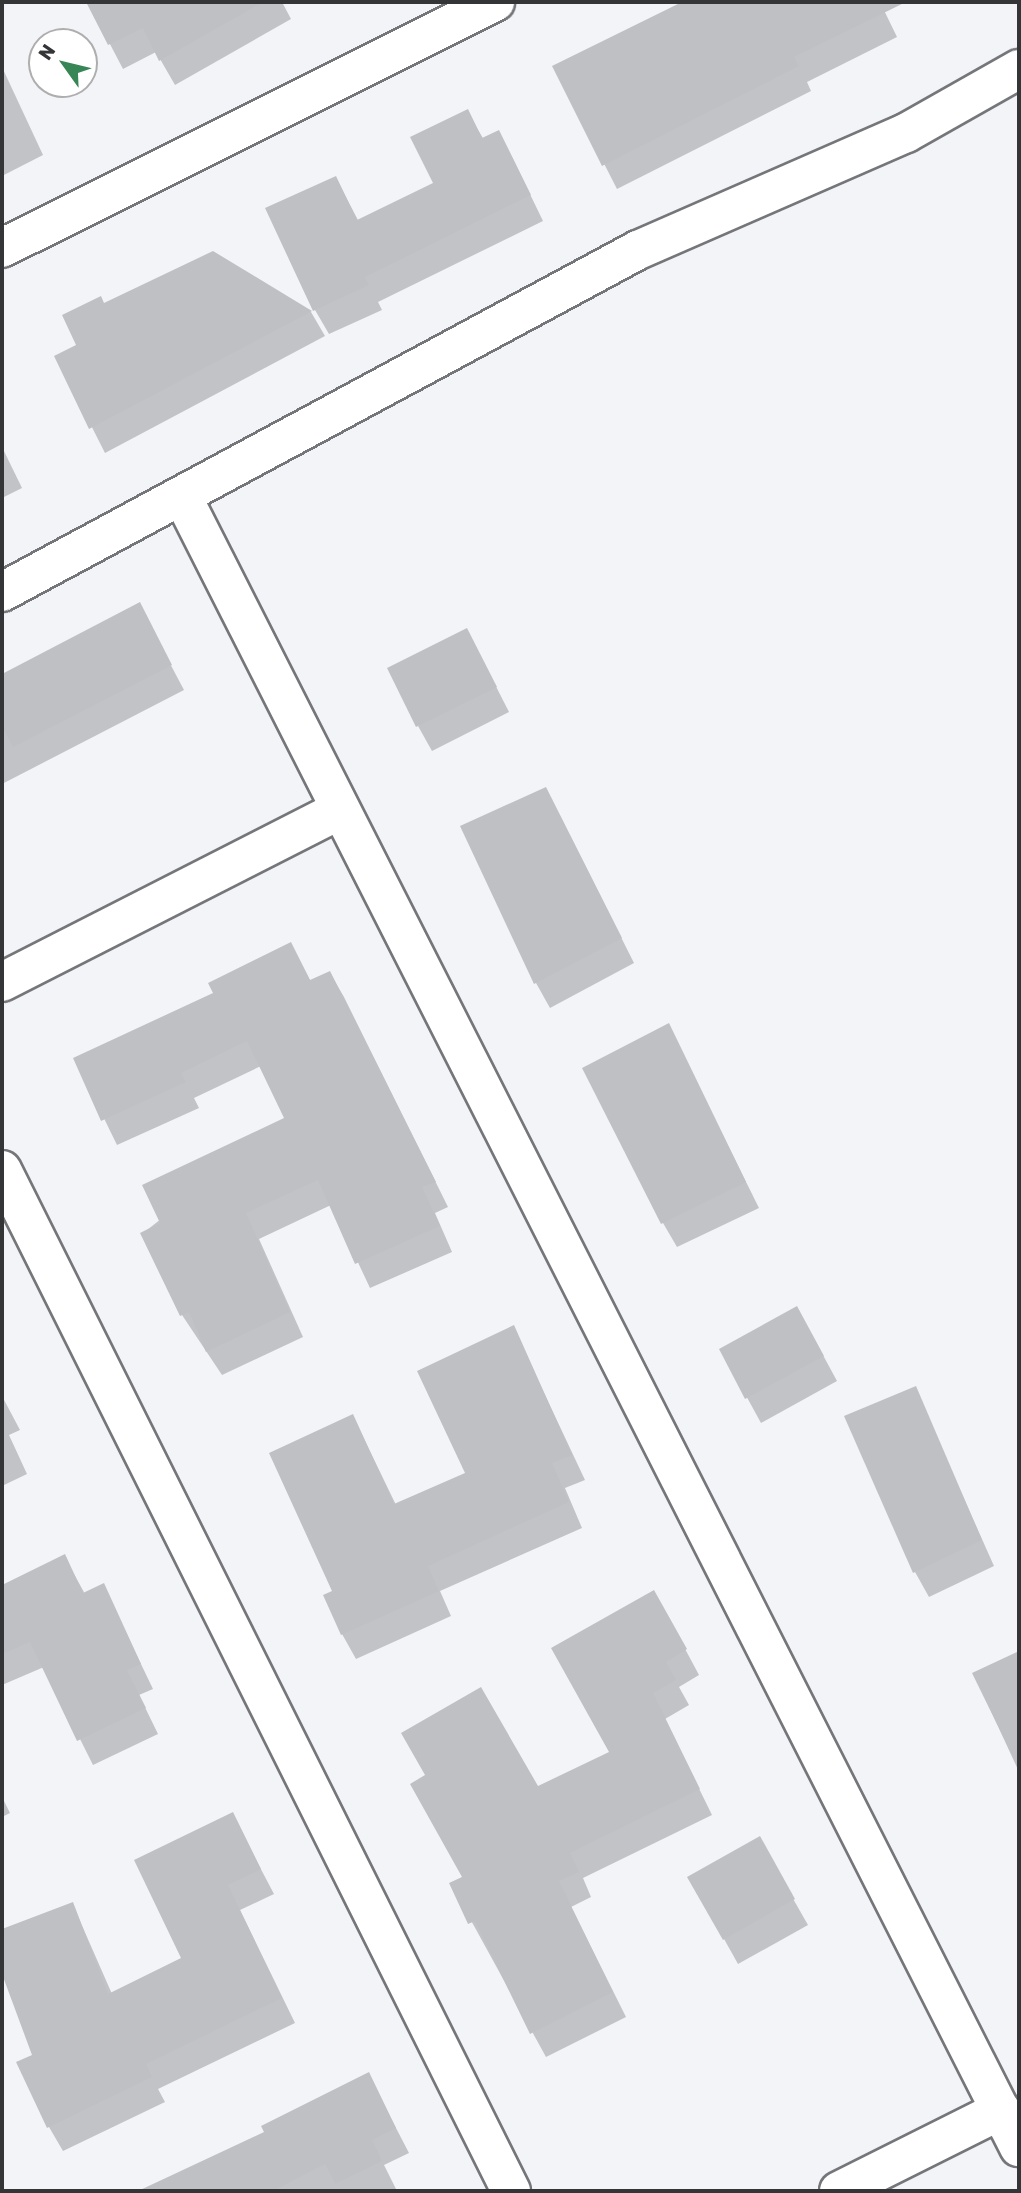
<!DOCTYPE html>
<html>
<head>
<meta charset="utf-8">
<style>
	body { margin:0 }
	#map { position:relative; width:1021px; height:2193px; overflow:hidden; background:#f3f4f8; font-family:Rubik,sans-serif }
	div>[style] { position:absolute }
	.shadow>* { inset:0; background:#0003 }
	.building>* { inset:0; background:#bfc0c4 }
	.roads { filter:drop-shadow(2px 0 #75767a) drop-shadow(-2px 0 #75767a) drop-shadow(0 2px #75767a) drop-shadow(0 -2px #75767a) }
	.street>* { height:38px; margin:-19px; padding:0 19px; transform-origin:19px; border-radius:19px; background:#fff }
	span { translate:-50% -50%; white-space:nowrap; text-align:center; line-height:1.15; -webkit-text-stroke:5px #fff; paint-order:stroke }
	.frame { position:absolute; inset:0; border:4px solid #343536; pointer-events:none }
	.north { position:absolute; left:28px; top:28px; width:70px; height:70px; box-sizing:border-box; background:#fff; border:2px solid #aeaeaf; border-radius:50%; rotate:304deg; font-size:19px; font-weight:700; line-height:28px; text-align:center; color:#343536 }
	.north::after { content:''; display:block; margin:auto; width:24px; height:32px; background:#388656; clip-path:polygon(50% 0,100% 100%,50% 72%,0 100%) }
</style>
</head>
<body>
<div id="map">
	<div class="shadow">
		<div style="clip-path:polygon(88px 2px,282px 2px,291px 19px,175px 85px,156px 52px,123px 69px)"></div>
		<div style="clip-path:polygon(689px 2px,880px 2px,897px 37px,807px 82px,811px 91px,617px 189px,554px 66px)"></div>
		<div style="clip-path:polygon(2px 67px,43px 155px,2px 176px)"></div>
		<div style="clip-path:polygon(467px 111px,484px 140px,512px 157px,543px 221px,378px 302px,382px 310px,329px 334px,315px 310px,336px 178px,359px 222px,435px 184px)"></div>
		<div style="clip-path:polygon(212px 253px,311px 312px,325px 336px,105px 453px,56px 356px,78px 346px,104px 305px)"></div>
		<div style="clip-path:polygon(2px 447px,22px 488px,2px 498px)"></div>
		<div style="clip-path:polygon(139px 605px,184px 690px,2px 784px,2px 675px)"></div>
		<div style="clip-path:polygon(480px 655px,509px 712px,432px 751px,418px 726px)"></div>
		<div style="clip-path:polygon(559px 814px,634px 963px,550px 1008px,536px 983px)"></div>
		<div style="clip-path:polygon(291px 944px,311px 982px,330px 973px,344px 997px,448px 1207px,435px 1213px,452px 1252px,370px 1288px,331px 1205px,259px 1239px,303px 1337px,222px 1375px,182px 1315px,142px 1234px,287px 1119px,261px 1066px,194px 1098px,199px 1108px,117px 1145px,75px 1059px,216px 994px)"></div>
		<div style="clip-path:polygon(668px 1025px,759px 1208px,677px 1247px,663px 1223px)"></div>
		<div style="clip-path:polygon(513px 1327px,585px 1480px,565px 1488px,582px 1528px,440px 1591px,451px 1616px,356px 1659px,342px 1634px,335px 1592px,353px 1416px,396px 1505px,467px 1473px)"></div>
		<div style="clip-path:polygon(811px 1333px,837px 1381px,761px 1423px,721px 1350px)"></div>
		<div style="clip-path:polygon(915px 1389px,994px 1566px,929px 1597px,915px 1572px)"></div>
		<div style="clip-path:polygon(2px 1396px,20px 1430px,9px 1435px,27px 1474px,2px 1486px)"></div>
		<div style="clip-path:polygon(64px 1556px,85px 1594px,103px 1585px,153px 1689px,139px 1695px,158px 1734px,93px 1765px,44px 1667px,2px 1685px,2px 1587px)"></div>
		<div style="clip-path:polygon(668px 1617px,699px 1675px,679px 1687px,689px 1705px,665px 1719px,712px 1815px,583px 1878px,591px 1897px,571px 1907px,626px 2017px,546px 2057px,451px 1884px,465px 1878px,538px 1789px,611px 1752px)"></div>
		<div style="clip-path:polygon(1019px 1652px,1019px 1772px,974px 1674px)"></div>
		<div style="clip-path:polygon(2px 1797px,10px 1813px,2px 1817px)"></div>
		<div style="clip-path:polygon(232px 1814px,274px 1894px,240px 1910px,295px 2023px,158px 2089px,165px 2102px,63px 2151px,49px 2127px,34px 2056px,2px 1969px,2px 1931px,73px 1905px,112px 1994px,183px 1959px)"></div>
		<div style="clip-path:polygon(759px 1839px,808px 1925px,738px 1964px,690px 1878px)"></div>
		<div style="clip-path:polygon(368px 2074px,409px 2153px,384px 2165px,397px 2191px,142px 2191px,266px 2133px)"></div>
	</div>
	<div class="building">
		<div style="clip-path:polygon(86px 2px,263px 2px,159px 61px,143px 28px,108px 45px)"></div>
		<div style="clip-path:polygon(682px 2px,906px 2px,794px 57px,799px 66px,602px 166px,552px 66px)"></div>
		<div style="clip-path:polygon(468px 109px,482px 138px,499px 130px,531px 195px,365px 277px,369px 285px,313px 311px,265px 208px,336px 176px,357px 220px,433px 183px,410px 137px)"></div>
		<div style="clip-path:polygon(213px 251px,312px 311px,89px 429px,54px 356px,76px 345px,62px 315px,101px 296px,104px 303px)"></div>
		<div style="clip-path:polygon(140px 602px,172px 665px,13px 747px,2px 725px,2px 674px)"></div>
		<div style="clip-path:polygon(467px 628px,497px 687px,416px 727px,387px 668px)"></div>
		<div style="clip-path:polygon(546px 787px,622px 938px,534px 984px,460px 826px)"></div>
		<div style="clip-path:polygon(291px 942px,310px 980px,330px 971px,436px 1182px,422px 1187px,440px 1226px,355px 1264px,318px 1180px,246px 1213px,290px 1312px,206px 1352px,189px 1312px,180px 1316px,140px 1233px,160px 1223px,142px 1185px,284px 1118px,247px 1041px,181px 1073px,186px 1082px,101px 1121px,73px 1058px,213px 993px,208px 983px)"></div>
		<div style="clip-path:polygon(669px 1023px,746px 1182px,661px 1224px,582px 1068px)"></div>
		<div style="clip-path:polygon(797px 1306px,824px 1356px,745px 1399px,719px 1349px)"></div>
		<div style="clip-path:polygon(514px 1325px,572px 1455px,552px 1463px,569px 1502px,428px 1566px,439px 1591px,341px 1635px,323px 1595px,332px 1591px,269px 1453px,353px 1414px,394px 1504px,465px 1473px,417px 1371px)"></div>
		<div style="clip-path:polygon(916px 1386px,982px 1540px,913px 1573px,844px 1416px)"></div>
		<div style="clip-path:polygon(65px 1554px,83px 1593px,104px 1583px,141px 1664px,127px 1670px,146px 1708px,77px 1741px,30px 1642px,2px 1654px,2px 1585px)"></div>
		<div style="clip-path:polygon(654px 1590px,687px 1649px,666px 1662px,676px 1680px,653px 1693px,700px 1789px,570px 1853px,579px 1872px,559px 1881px,613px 1992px,530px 2034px,475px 1921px,468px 1924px,449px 1883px,462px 1877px,410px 1784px,425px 1775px,401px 1733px,481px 1687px,538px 1786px,609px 1752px,551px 1648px)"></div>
		<div style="clip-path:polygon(1019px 1651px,1019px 1769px,972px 1673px)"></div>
		<div style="clip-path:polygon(233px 1812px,261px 1869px,228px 1885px,282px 1998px,146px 2064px,152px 2077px,47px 2128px,16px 2062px,32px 2055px,2px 1974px,2px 1929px,73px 1902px,108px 1994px,181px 1958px,134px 1860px)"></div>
		<div style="clip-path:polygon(760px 1836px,795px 1899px,723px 1940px,687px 1877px)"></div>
		<div style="clip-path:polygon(369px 2072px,396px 2128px,372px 2140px,382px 2161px,335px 2184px,325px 2164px,273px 2191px,138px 2191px,264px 2132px,261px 2126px)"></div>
	</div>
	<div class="roads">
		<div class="street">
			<div style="left:2px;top:248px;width:551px;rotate:-26.52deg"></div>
			<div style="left:183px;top:498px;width:1849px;rotate:63.12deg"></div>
			<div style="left:2px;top:592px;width:722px;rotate:-28.27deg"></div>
			<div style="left:638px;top:250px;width:292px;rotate:-23.6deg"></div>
			<div style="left:906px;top:133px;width:130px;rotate:-29.5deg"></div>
			<div style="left:2px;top:982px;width:377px;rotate:-27deg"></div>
			<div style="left:2px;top:1170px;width:1141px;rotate:63.5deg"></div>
			<div style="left:839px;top:2191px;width:181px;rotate:-26.6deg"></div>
		</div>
	</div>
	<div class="frame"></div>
	<div class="north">N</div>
</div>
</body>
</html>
